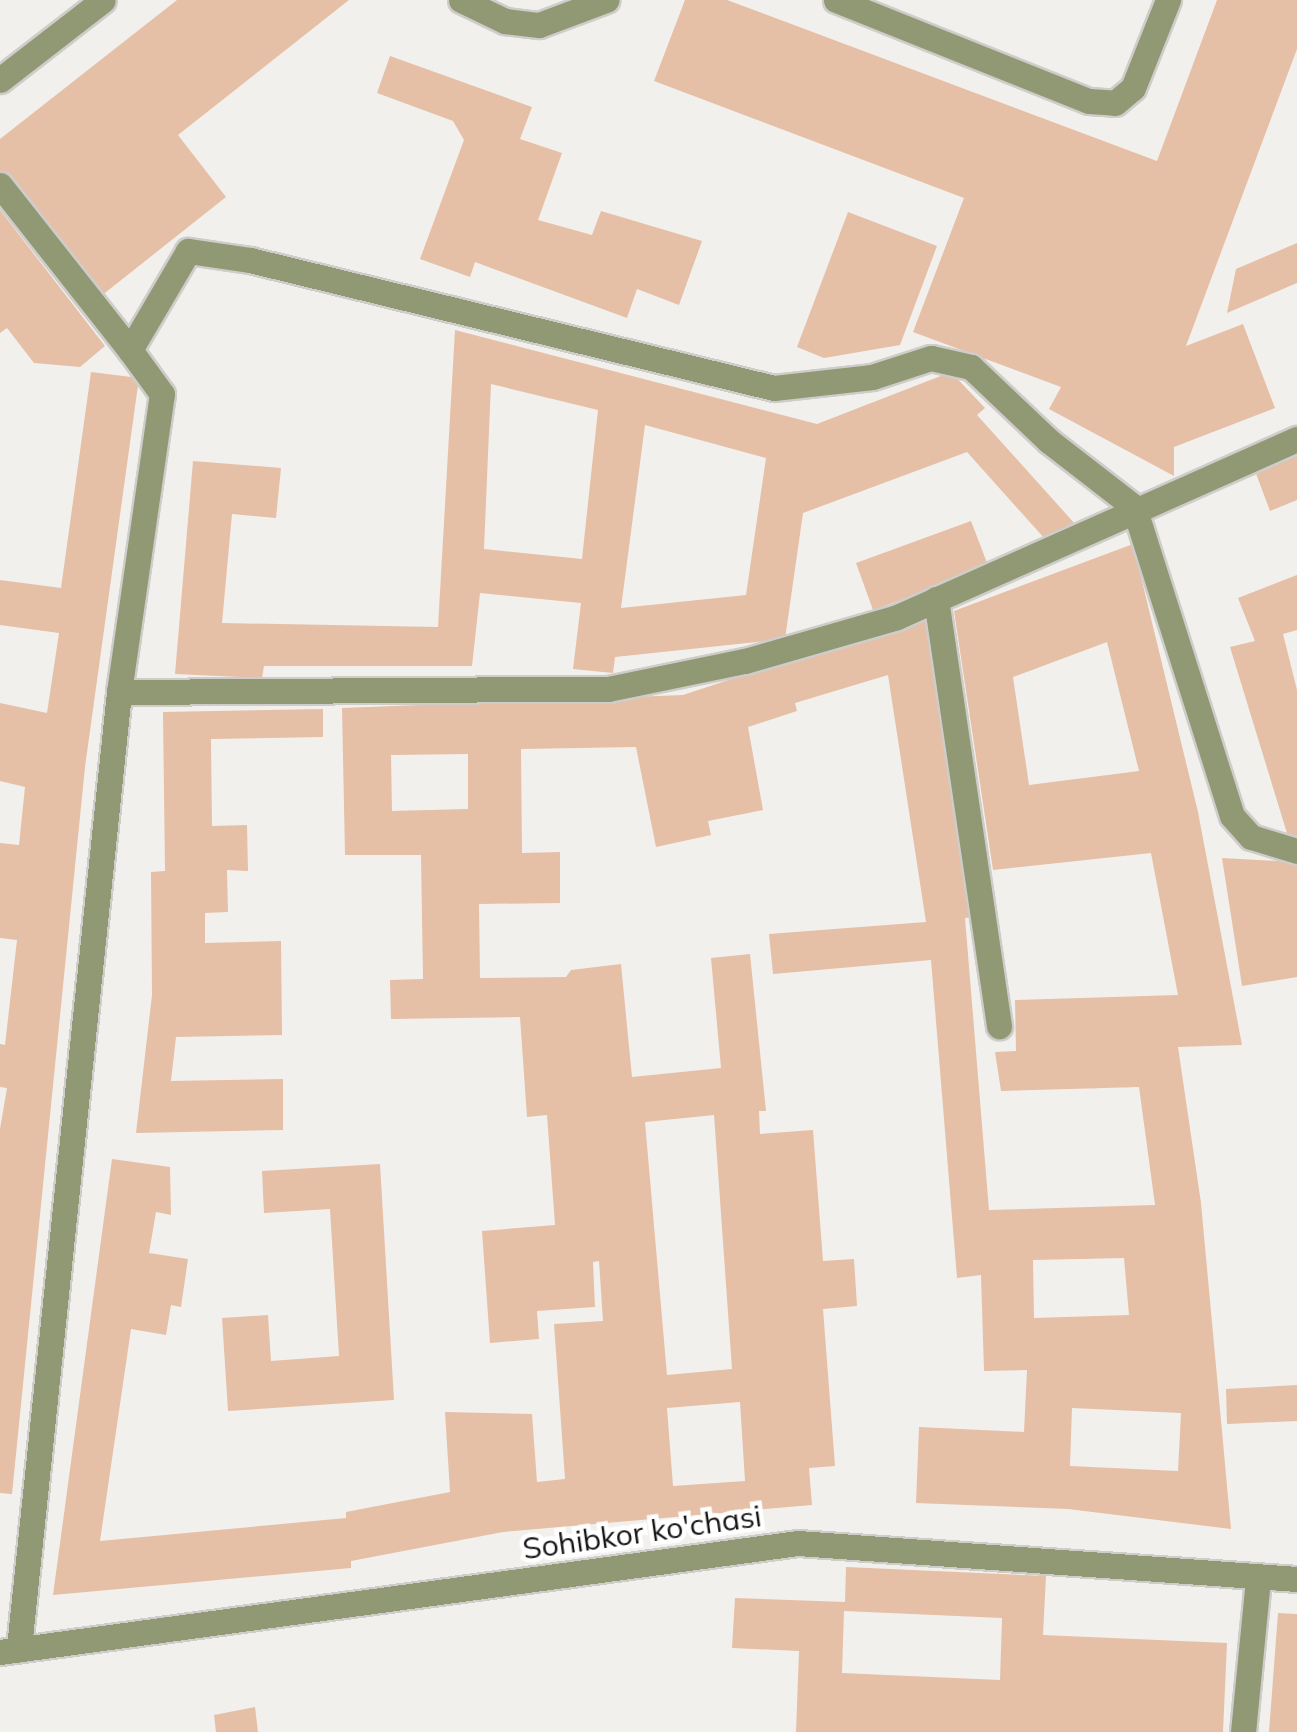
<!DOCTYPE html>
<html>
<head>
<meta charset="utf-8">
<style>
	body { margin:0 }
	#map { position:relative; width:1297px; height:1732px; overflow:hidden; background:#f2f0ec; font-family:Mulish,sans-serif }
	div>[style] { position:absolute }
	.building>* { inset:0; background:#e6bfa7 }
	.roads { filter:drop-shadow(2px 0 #cfcdca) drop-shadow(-2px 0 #cfcdca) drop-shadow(0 2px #cfcdca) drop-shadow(0 -2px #cfcdca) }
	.service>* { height:25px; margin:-12.5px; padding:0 12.5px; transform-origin:12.5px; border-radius:12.5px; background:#919874 }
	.minor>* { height:25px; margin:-12.5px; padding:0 12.5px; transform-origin:12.5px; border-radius:12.5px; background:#919874 }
	.tertiary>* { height:25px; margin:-12.5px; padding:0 12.5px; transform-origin:12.5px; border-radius:12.5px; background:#919874 }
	span { translate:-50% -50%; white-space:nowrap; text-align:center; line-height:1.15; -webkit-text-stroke:9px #fff; paint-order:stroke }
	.street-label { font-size:30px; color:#171615 }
</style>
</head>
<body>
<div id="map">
	<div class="building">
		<div style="clip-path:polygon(177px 0,349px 0,178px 135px,226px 197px,96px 300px,0 177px,0 139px)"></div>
		<div style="clip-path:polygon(685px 0,727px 0,1157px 161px,1217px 0,1297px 0,1297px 49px,1186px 346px,1243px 324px,1275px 408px,1174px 447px,1174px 476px,1049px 409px,1061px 387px,913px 332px,964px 198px,654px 81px)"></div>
		<div style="clip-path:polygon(390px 56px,532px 107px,520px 139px,562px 153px,538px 220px,592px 235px,601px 211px,702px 241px,679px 305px,637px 289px,627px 318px,475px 262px,470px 277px,420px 259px,464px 140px,453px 121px,377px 93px)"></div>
		<div style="clip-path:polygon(0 210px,105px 346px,80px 367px,34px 363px,7px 328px,0 333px)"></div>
		<div style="clip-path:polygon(848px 212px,937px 246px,900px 345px,824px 358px,797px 347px)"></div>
		<div style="clip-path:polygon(1297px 243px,1297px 283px,1227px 313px,1236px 269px)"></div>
		<div style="clip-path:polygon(evenodd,455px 330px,817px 424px,951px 372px,985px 408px,977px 415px,1076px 525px,1045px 539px,967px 452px,803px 513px,785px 639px,615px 657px,613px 673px,573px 669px,581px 603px,480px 593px,472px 666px,264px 666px,262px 678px,175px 674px,193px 461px,281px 468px,276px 518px,232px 514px,222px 623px,438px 627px,455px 330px,491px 384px,598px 410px,582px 559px,484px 549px,491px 384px,455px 330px,645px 425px,766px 458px,746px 595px,621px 608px,645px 425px)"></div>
		<div style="clip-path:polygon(91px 372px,139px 378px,85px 767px,12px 1494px,0 1493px,0 1129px,7px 1088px,0 1087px,0 1044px,5px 1045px,17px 940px,0 938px,0 843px,19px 845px,25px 787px,0 781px,0 703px,47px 713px,59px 633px,0 625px,0 580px,61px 588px)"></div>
		<div style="clip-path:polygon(1297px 445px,1297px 500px,1270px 511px,1252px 463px)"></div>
		<div style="clip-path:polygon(971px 521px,989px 568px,873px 610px,856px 563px)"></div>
		<div style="clip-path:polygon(evenodd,1133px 544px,1198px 812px,1242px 1045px,1178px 1047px,1201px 1203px,1231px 1529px,1068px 1509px,916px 1503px,919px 1427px,1024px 1432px,1027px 1370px,984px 1371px,981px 1275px,957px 1278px,931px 960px,773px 974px,769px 934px,926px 922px,888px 675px,795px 703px,797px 711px,748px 727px,763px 810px,708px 821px,711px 835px,656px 847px,636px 747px,521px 749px,522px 853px,560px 852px,560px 903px,479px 904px,480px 978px,566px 977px,571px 970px,621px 964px,632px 1077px,721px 1068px,711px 958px,750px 954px,766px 1111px,759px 1111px,760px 1134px,813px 1130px,823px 1261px,854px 1259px,857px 1306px,823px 1309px,835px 1466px,809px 1468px,812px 1505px,503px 1532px,351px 1561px,351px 1568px,53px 1595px,112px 1159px,170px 1167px,171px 1215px,156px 1212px,149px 1253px,188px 1259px,181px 1307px,171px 1305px,166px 1335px,131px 1329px,100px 1541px,346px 1518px,346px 1512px,450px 1492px,445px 1412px,532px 1414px,537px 1482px,565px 1479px,554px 1324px,603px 1321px,599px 1261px,593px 1262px,595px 1307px,537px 1311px,539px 1339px,490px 1343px,482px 1231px,555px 1225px,547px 1115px,527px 1117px,520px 1017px,391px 1019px,390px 980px,423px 979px,421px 855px,345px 855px,342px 708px,683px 695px,928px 614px,974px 917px,965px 918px,989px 1210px,1155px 1205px,1139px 1087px,1001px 1091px,995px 1052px,1016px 1051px,1015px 1000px,1178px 995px,1151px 853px,993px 870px,954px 611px,1133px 544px,1107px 642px,1139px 771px,1029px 785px,1013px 677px,1107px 642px,1133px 544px,468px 754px,468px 809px,392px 811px,391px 755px,468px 754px,1133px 544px,714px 1115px,732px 1369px,667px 1375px,645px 1122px,714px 1115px,1133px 544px,1124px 1258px,1129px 1315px,1034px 1318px,1033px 1260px,1124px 1258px,1133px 544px,740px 1402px,745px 1481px,673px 1486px,667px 1408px,740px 1402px,1133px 544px,1072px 1408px,1181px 1413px,1178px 1471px,1070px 1466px,1072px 1408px)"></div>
		<div style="clip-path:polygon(1297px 575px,1297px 630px,1283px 634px,1297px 690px,1297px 842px,1290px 843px,1230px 647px,1255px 641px,1238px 598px)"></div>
		<div style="clip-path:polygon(323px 709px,323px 737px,211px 739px,212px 826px,247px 825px,248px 871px,227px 870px,228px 912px,205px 913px,205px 943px,281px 941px,282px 1035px,176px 1037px,171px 1081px,283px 1079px,283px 1130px,136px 1133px,152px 995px,151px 872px,165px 871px,163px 712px)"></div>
		<div style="clip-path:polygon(1222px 858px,1297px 862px,1297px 977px,1242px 986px)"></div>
		<div style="clip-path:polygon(380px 1164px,394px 1400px,228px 1411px,222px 1318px,268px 1315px,271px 1361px,339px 1356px,330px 1209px,264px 1213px,262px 1171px)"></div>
		<div style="clip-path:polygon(1297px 1385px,1297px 1421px,1227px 1424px,1226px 1389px)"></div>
		<div style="clip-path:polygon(evenodd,846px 1567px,1046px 1576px,1043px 1635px,1227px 1643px,1223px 1732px,796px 1732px,799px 1651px,732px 1648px,735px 1598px,845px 1602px,846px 1567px,844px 1611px,1002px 1618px,1000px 1680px,842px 1673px,844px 1611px)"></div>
		<div style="clip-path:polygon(1278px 1613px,1297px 1614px,1297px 1732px,1269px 1732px)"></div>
		<div style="clip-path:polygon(255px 1707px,258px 1732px,216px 1732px,214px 1715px)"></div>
	</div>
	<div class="roads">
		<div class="service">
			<div style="left:461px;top:0;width:49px;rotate:25.5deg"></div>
			<div style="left:505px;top:21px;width:34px;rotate:7deg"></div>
			<div style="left:539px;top:25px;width:72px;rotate:-20.5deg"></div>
			<div style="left:836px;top:0;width:272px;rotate:21.8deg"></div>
			<div style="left:1089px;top:101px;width:26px;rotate:4deg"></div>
			<div style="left:1115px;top:103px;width:23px;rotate:-40deg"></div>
			<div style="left:1133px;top:88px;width:95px;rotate:-68.3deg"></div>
			<div style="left:0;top:80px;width:130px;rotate:-37.8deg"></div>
			<div style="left:0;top:185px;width:210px;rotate:51.8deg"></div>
			<div style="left:936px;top:599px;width:432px;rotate:81.6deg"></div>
		</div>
		<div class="minor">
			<div style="left:119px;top:692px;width:489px;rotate:-0.4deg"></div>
			<div style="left:608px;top:689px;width:140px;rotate:-11.6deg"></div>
			<div style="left:745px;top:661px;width:158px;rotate:-16.1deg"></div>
			<div style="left:897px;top:617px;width:438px;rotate:-24deg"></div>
			<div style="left:19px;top:1647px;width:960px;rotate:-84.02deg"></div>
			<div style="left:119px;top:692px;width:301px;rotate:-81.8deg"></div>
			<div style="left:162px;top:394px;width:54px;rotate:-126deg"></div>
			<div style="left:130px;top:350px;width:115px;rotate:-59.6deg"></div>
			<div style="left:188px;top:251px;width:63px;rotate:8.3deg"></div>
			<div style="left:250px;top:260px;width:539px;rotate:13.73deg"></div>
			<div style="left:774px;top:388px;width:99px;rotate:-6.4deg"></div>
			<div style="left:872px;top:377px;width:62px;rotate:-17.9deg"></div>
			<div style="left:931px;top:358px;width:41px;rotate:12.7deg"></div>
			<div style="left:971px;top:367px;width:108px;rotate:43.5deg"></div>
			<div style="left:1049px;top:441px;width:108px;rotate:37.8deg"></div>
			<div style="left:1134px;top:507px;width:324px;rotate:72.4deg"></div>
			<div style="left:1232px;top:816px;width:28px;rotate:48deg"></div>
			<div style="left:1251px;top:837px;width:48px;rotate:16.9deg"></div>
			<div style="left:1243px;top:1732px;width:154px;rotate:-84.4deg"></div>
		</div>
		<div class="tertiary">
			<div style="left:0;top:1652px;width:805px;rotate:-7.78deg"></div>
			<div style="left:798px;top:1543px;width:500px;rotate:4.13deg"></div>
		</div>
	</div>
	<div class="street-label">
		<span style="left:642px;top:1532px;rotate:-8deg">Sohibkor ko'chasi</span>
	</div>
</div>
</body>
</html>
